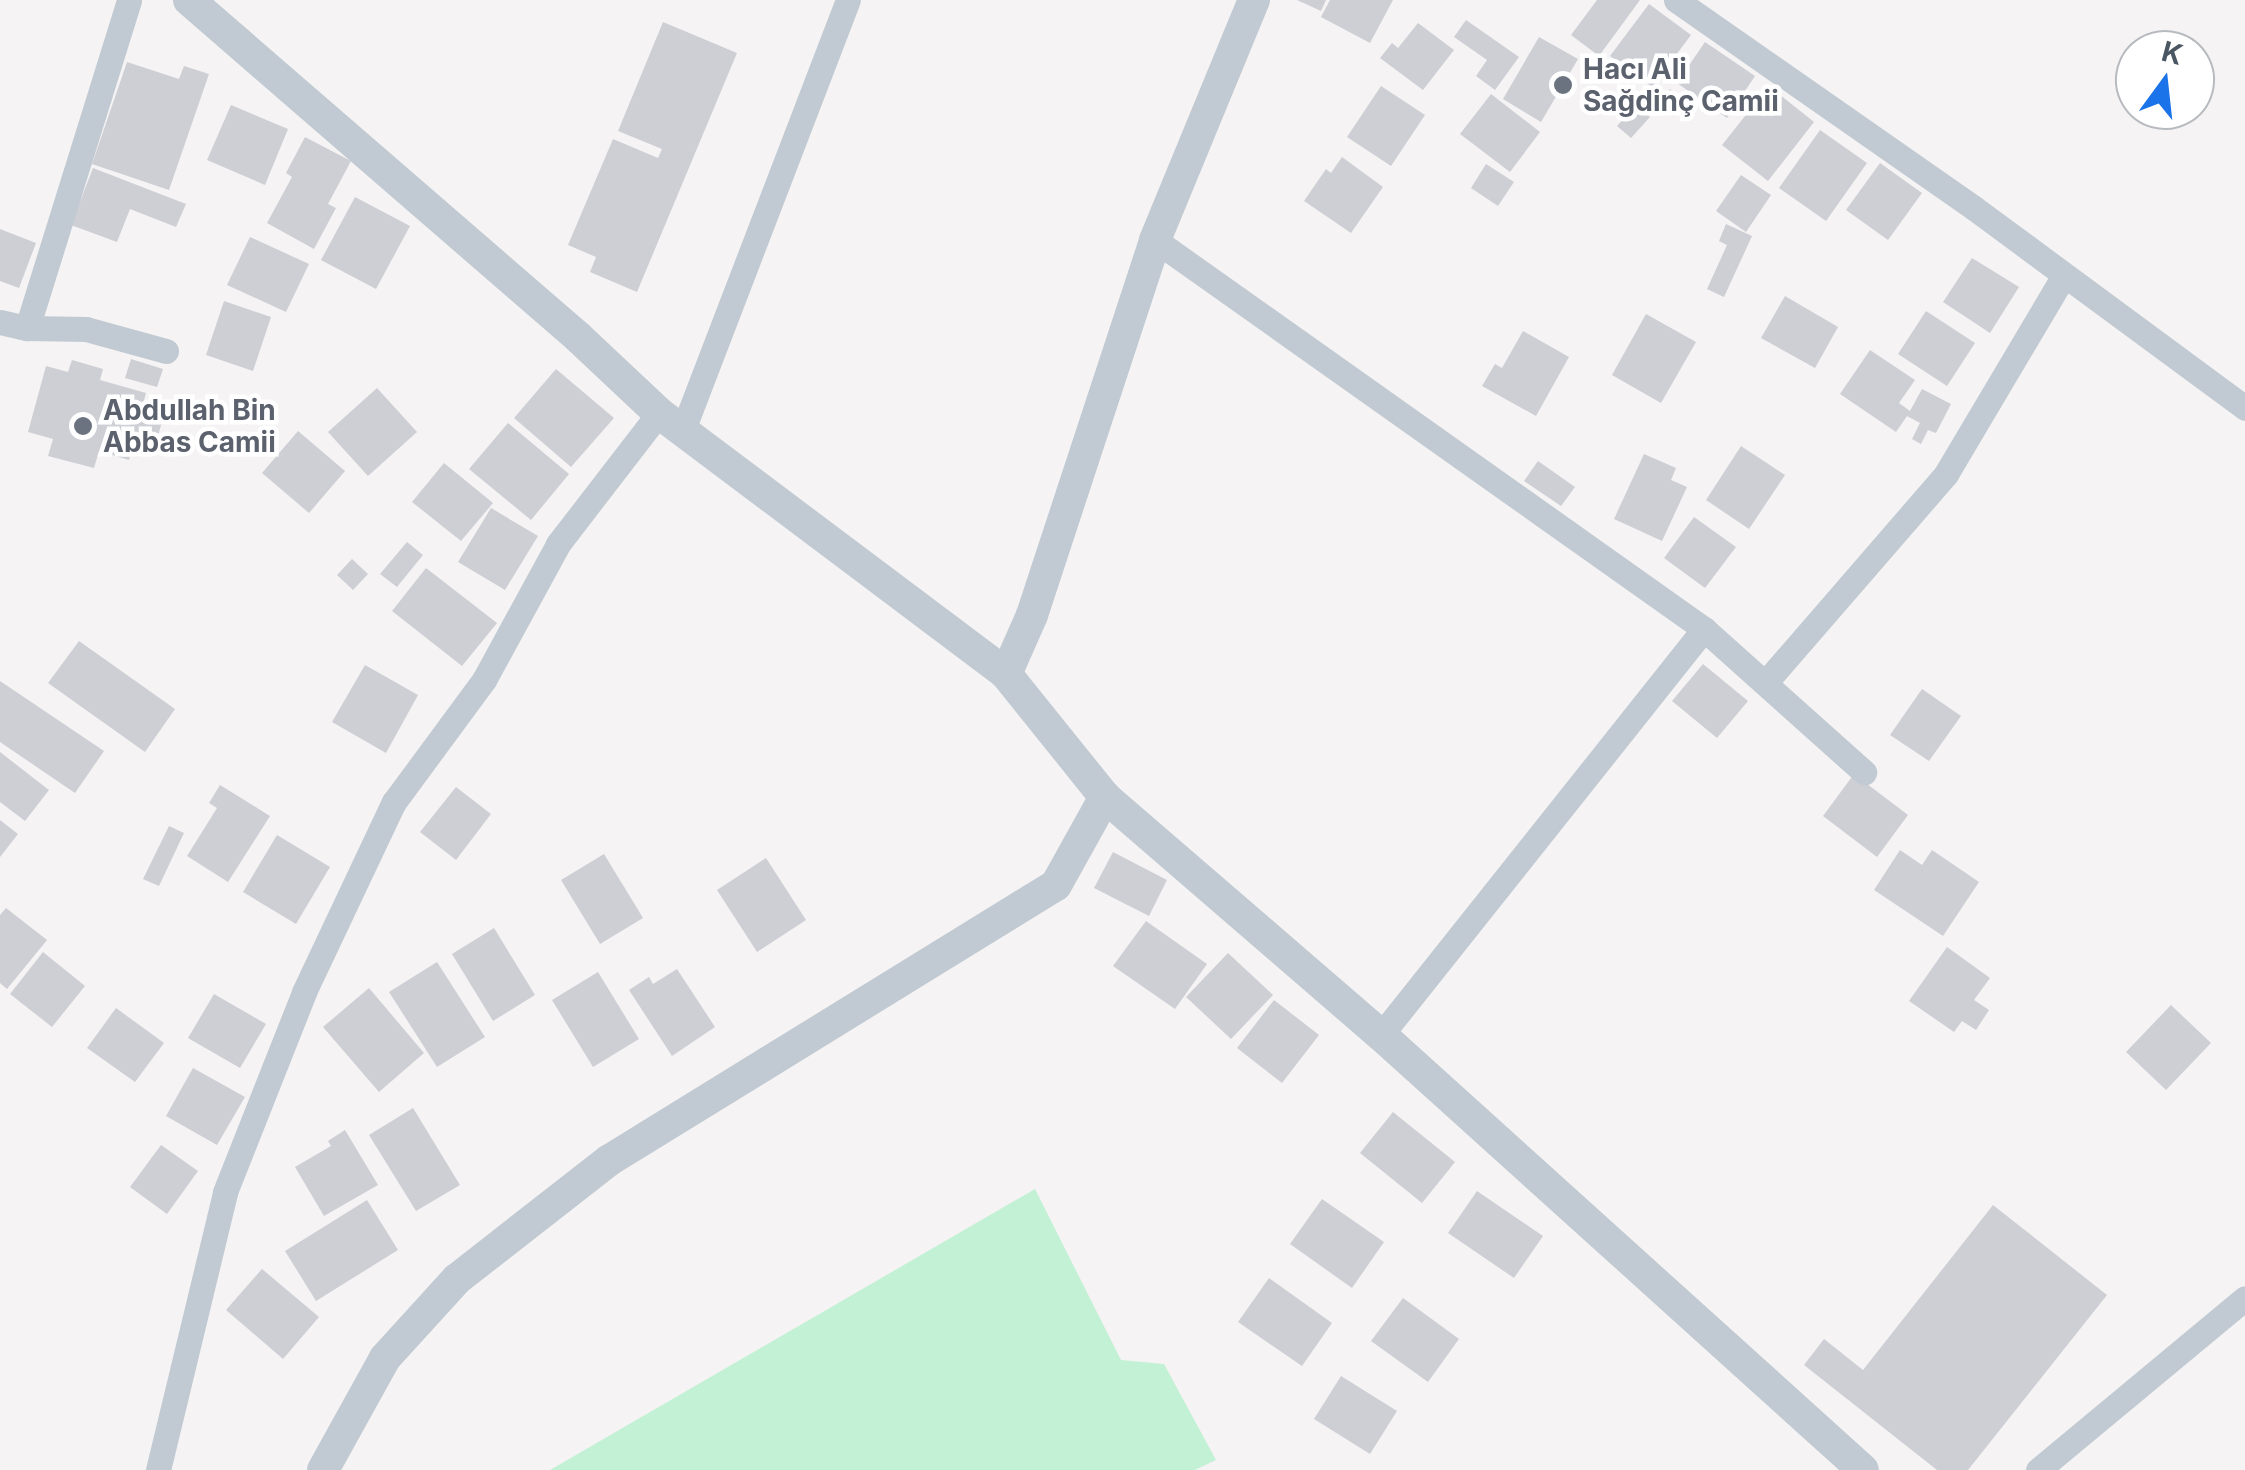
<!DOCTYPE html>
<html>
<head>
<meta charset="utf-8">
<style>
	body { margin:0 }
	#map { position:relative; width:2245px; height:1470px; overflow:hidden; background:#f5f3f3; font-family:Inter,sans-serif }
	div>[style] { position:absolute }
	.green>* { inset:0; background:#c3f1d5 }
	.building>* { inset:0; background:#cdcfd5 }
	.minor>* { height:25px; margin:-12.5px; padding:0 12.5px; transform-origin:12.5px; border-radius:12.5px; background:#c1cad2 }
	.tertiary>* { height:32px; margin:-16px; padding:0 16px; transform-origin:16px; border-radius:16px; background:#c1cad2 }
	.dots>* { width:28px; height:28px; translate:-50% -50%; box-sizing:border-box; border:5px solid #fff; border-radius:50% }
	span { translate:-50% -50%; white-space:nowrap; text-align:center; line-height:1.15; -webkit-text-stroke:9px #fff; paint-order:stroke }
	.worship-label { font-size:28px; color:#5b616d; font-weight:700 }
	.left { translate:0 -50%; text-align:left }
	.north { position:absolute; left:2115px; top:30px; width:100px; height:100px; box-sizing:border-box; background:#fff; border:2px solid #b7bbc0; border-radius:50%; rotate:15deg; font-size:28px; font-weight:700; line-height:40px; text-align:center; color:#4a5661 }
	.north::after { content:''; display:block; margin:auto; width:35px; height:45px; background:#1a73e8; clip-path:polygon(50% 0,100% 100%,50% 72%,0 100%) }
</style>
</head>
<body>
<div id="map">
	<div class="green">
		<div style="clip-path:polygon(1035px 1189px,1121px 1360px,1164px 1364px,1216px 1460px,1195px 1470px,550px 1470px)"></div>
	</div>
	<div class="building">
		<div style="clip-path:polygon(1297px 0,1326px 0,1321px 11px)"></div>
		<div style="clip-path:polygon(1330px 0,1393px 0,1370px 43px,1321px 17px)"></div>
		<div style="clip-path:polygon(1597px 0,1640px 0,1599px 56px,1571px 35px)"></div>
		<div style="clip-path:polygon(1649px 4px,1691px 35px,1652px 87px,1610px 56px)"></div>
		<div style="clip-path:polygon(1466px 20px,1519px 57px,1495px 90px,1476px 76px,1487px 60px,1454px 37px)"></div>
		<div style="clip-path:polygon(663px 22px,737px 53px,637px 292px,590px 272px,596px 257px,568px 245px,613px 139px,658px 158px,662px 149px,618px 131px)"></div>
		<div style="clip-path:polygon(1418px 23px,1454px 50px,1423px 90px,1380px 58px,1392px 43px,1398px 48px)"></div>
		<div style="clip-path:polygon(1539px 37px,1578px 59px,1541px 122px,1503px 99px)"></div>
		<div style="clip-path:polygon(1705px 42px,1755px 76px,1727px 118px,1677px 83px)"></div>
		<div style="clip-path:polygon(127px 62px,179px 79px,184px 66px,209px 74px,169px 190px,92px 164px)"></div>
		<div style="clip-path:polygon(1381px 86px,1425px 115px,1391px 166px,1347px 137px)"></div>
		<div style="clip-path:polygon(1769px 86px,1814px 122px,1768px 181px,1722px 145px)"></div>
		<div style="clip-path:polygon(1670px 89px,1686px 101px,1674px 116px,1659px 104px)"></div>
		<div style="clip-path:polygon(1491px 94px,1540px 132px,1510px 172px,1460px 134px)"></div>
		<div style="clip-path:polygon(1637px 104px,1650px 117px,1631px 138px,1617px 126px)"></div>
		<div style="clip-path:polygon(231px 105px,288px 129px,265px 185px,207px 160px)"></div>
		<div style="clip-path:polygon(1820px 130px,1867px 163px,1826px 221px,1779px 188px)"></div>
		<div style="clip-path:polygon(305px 137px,351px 161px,328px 204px,336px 208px,314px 249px,267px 223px,292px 177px,286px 173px)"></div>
		<div style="clip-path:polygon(1342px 157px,1383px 187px,1351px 233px,1304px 201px,1326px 169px,1331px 173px)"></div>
		<div style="clip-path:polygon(1880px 163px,1922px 193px,1888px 240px,1846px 210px)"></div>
		<div style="clip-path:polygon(1486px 164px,1514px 182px,1498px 206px,1471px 188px)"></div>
		<div style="clip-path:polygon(93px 168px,186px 204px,176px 227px,130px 209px,117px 242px,71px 225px)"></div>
		<div style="clip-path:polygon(1741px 175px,1771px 195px,1746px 232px,1716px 211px)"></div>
		<div style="clip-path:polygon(355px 197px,410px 226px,376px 289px,321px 260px)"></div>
		<div style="clip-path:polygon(1726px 224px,1752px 236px,1724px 297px,1707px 289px,1727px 245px,1719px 241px)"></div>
		<div style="clip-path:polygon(0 229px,36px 243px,19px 288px,0 281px)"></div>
		<div style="clip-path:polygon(250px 237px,309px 264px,286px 312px,227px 285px)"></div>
		<div style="clip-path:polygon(1972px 258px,2019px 287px,1990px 333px,1943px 302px)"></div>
		<div style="clip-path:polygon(1785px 296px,1838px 327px,1815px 368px,1761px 338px)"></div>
		<div style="clip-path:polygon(224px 301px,271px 317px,253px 371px,206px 355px)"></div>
		<div style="clip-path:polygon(1926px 311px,1975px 343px,1947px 386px,1898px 354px)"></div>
		<div style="clip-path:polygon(1646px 314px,1696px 342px,1661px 403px,1612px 375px)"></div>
		<div style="clip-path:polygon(1523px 331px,1569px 357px,1536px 416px,1482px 386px,1495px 364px,1502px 368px)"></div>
		<div style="clip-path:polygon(1870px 350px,1915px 380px,1899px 403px,1910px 411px,1922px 389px,1951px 404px,1936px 433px,1928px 430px,1921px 444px,1912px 439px,1920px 423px,1907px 416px,1896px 432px,1840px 394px)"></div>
		<div style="clip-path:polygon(131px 359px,163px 369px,157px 387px,125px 378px)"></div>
		<div style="clip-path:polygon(72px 360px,103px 369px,100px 380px,146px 393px,143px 404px,165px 411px,154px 450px,133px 444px,129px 460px,99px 451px,94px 468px,48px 456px,53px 439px,28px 432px,46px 366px,68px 372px)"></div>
		<div style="clip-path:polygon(556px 369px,614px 418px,571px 467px,514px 418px)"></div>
		<div style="clip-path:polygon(377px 388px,417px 432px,368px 476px,328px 432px)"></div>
		<div style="clip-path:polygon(508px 423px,569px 474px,531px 520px,469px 469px)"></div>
		<div style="clip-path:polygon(298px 431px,345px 471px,309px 513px,262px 473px)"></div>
		<div style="clip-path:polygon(1741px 446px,1785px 475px,1749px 529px,1706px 500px)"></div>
		<div style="clip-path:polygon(1644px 454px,1676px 468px,1671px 480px,1687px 487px,1662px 541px,1614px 519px)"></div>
		<div style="clip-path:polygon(1538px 461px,1575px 487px,1561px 506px,1524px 481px)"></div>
		<div style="clip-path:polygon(444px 463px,493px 503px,461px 541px,412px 502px)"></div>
		<div style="clip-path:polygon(491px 508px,538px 536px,505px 590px,458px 562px)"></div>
		<div style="clip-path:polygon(1694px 517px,1736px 547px,1705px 588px,1664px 558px)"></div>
		<div style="clip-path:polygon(407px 542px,423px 555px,397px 587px,380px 574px)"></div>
		<div style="clip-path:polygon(352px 559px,368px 574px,353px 590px,337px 575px)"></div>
		<div style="clip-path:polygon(426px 568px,497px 623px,462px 666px,392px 611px)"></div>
		<div style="clip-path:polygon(79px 641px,175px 709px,145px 752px,48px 683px)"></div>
		<div style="clip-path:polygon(1703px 664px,1748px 701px,1717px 738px,1672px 701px)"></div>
		<div style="clip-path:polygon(365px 665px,418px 695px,386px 753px,332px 722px)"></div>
		<div style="clip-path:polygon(0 681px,104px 751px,75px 793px,0 742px)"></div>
		<div style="clip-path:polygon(1922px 689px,1961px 716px,1929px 761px,1890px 735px)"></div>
		<div style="clip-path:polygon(0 752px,49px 790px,25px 821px,0 802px)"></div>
		<div style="clip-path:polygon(1854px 774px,1908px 815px,1877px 857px,1823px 816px)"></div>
		<div style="clip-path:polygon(220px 785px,270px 816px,228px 882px,187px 856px,217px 808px,209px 803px)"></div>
		<div style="clip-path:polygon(456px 787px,491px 814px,456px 860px,420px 832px)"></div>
		<div style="clip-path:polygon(0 820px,18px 834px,0 857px)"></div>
		<div style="clip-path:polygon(169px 826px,184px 833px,159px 886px,143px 879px)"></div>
		<div style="clip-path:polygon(277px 835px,330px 867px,296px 924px,243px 892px)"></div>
		<div style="clip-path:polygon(1900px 850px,1922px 865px,1932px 850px,1979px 882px,1943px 936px,1874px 890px)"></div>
		<div style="clip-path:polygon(1113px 852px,1167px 880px,1149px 916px,1094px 888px)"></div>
		<div style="clip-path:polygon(604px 854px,643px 918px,600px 944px,561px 880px)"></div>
		<div style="clip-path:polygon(766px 858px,806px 920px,757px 952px,717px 890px)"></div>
		<div style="clip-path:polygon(6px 908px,47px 940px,7px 989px,0 983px,0 915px)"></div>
		<div style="clip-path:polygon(1146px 921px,1207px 964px,1175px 1009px,1113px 966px)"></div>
		<div style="clip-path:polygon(494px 928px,535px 995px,493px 1021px,452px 954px)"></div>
		<div style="clip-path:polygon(1947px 947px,1990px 978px,1974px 1000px,1989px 1010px,1976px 1030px,1962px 1021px,1954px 1032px,1909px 1001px)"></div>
		<div style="clip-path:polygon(43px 952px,85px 986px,52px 1027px,10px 994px)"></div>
		<div style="clip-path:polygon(1228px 953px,1273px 995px,1231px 1039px,1186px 997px)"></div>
		<div style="clip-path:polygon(437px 962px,485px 1037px,437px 1067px,389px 992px)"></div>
		<div style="clip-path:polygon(677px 969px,715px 1027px,672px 1056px,629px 990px,649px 977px,653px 984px)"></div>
		<div style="clip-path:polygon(598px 972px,639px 1039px,593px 1067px,552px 1000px)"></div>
		<div style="clip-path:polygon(369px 988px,424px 1053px,379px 1092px,323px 1027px)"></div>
		<div style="clip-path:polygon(214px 994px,266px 1024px,240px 1068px,188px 1038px)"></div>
		<div style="clip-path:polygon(1274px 1000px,1319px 1035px,1282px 1083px,1237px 1048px)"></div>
		<div style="clip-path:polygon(2171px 1005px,2211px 1043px,2166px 1090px,2126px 1052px)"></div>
		<div style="clip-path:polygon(116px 1008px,164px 1043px,135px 1082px,87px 1048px)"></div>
		<div style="clip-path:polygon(193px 1068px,245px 1097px,217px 1145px,166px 1116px)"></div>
		<div style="clip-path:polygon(413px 1108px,460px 1185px,416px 1211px,369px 1135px)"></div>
		<div style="clip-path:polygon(1393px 1112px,1455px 1162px,1422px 1203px,1360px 1153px)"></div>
		<div style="clip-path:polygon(345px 1130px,378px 1185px,324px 1216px,295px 1167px,331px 1146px,328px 1141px)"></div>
		<div style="clip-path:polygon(161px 1145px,198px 1171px,167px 1214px,130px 1187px)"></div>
		<div style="clip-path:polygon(1477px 1191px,1543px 1236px,1514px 1278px,1448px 1233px)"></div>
		<div style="clip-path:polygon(1322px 1199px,1384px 1242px,1352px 1288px,1290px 1244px)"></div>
		<div style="clip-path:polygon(367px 1200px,398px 1250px,316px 1301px,285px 1251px)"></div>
		<div style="clip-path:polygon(1993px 1205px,2107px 1295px,1968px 1470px,1937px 1470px,1804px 1365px,1824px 1339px,1863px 1370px)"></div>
		<div style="clip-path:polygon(262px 1269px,319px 1317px,283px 1359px,226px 1310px)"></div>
		<div style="clip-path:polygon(1269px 1278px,1332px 1323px,1302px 1366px,1238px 1322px)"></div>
		<div style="clip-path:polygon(1403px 1298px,1459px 1339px,1428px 1382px,1371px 1341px)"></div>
		<div style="clip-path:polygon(1341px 1376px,1397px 1411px,1370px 1454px,1314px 1419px)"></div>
	</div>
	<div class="minor">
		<div style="left:1676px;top:0;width:363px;rotate:34.9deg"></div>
		<div style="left:1974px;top:208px;width:337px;rotate:36.4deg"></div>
		<div style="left:1155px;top:240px;width:673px;rotate:35.32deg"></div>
		<div style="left:1704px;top:629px;width:215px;rotate:41.8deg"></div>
		<div style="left:0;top:322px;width:28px;rotate:13deg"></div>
		<div style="left:27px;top:328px;width:59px;rotate:1deg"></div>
		<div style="left:86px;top:329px;width:83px;rotate:15.4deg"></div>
		<div style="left:27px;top:328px;width:343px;rotate:-72.7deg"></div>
		<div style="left:684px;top:427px;width:457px;rotate:-69deg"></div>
		<div style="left:1766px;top:682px;width:275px;rotate:-49.1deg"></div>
		<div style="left:1946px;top:474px;width:231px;rotate:-59.3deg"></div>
		<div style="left:1381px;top:1035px;width:519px;rotate:-51.5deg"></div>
		<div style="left:158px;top:1470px;width:286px;rotate:-76.4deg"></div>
		<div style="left:225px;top:1192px;width:215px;rotate:-68.4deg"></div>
		<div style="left:304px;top:992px;width:210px;rotate:-64.7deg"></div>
		<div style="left:394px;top:802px;width:152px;rotate:-53.6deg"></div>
		<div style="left:484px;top:680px;width:155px;rotate:-61.4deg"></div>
		<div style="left:558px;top:544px;width:165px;rotate:-52.4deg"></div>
		<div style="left:2038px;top:1470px;width:269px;rotate:-39.7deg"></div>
	</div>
	<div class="tertiary">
		<div style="left:189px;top:0;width:515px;rotate:40.9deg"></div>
		<div style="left:578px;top:337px;width:111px;rotate:43.2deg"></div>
		<div style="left:659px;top:413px;width:434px;rotate:36.9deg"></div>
		<div style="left:1006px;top:674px;width:158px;rotate:51.2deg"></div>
		<div style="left:1105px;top:797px;width:364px;rotate:40.8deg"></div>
		<div style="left:1381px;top:1035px;width:649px;rotate:42.07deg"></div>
		<div style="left:1006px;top:674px;width:64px;rotate:-66.2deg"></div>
		<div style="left:1032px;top:615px;width:395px;rotate:-71.8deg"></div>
		<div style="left:1155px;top:240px;width:260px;rotate:-67.6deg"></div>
		<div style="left:323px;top:1470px;width:128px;rotate:-61deg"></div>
		<div style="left:385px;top:1358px;width:107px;rotate:-47.7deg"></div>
		<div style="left:457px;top:1279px;width:192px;rotate:-38deg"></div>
		<div style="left:608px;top:1161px;width:526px;rotate:-31.64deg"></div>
		<div style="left:1056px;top:885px;width:101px;rotate:-60.9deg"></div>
	</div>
	<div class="dots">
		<div style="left:1563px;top:85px;background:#6b7280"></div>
		<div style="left:83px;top:426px;background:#6b7280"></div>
	</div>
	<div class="worship-label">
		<span class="left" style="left:1583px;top:85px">Hacı Ali<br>Sağdinç Camii</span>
		<span class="left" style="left:103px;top:426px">Abdullah Bin<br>Abbas Camii</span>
	</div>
	<div class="north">K</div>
</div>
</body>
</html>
